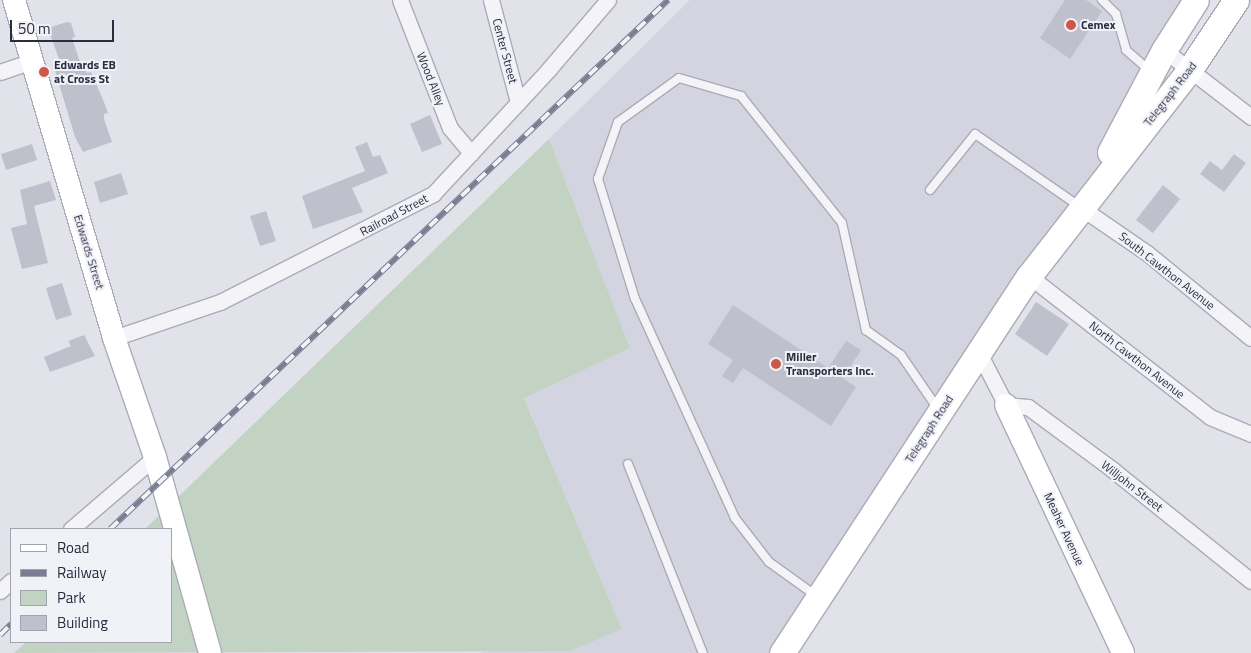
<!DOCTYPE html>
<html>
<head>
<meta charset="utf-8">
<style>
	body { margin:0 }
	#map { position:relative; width:1251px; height:653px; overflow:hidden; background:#e1e2ea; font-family:"Titillium Web",sans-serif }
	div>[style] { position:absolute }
	.built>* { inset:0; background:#d3d4df }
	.green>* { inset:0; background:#c2d3c3 }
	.building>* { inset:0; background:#bec0cc }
	.roads { filter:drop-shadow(1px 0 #aaabb7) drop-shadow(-1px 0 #aaabb7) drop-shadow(0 1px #aaabb7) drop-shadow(0 -1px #aaabb7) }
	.lane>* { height:8px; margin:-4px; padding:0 4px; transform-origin:4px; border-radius:4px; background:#f4f4f8 }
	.street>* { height:15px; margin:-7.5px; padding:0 7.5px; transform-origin:7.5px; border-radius:7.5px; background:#f4f4f8 }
	.secondary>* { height:22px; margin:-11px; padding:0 11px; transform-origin:11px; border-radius:11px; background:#fff }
	.primary>* { height:25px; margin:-12.5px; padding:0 12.5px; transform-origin:12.5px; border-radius:12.5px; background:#fff }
	.rail>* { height:5.5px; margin-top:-2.75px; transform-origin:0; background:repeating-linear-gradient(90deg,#f1f2f7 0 11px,#7b7d93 0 22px); box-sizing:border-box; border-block:1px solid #7b7d93 }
	.dots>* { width:14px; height:14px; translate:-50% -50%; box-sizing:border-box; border:2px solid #f1f2f7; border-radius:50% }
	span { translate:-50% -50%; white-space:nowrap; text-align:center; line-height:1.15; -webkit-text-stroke:4px #f1f2f7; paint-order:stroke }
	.poi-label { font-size:12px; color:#2a2c41; font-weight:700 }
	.left { translate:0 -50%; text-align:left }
	.street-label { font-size:12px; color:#2a2c41 }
	.legend { position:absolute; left:10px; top:528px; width:162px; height:115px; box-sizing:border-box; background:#f1f2f7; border:1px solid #a1a3ae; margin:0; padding:6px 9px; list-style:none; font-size:15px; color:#2a2c41 }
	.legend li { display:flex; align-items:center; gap:10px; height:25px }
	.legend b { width:25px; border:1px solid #a1a3ae }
	.scale { position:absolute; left:10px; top:20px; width:104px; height:22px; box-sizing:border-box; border:2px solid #2a2c41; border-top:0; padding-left:6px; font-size:15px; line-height:18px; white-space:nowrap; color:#2a2c41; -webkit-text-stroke:4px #f1f2f7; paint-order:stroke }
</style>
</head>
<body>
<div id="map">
	<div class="built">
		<div style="clip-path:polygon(690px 0,1210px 0,772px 653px,478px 653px,622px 629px,524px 397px,630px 348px,549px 139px)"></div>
	</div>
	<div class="green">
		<div style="clip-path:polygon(549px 139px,630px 348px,524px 398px,622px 629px,570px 651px,14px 653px,26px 642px,171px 642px,171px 529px,145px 529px)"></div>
	</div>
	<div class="building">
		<div style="clip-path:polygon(1065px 0,1086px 0,1102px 11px,1070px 59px,1040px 38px)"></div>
		<div style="clip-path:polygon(67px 22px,71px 23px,75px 37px,72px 38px,79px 59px,87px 73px,91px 72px,104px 102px,108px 113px,104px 114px,104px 119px,112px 142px,83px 152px,75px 137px,54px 67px,57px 66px,55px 60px,59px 59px,48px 28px)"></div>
		<div style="clip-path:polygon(430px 115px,442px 144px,422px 152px,410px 124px)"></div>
		<div style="clip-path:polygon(367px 142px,373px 157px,380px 155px,388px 173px,352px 188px,363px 212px,313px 229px,302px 196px,365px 171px,355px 147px)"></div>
		<div style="clip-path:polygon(32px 144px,37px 160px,6px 170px,1px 154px)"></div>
		<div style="clip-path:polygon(1234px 154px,1246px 163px,1224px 192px,1200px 174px,1210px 161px,1222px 170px)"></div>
		<div style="clip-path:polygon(121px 173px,128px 194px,100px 203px,94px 182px)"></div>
		<div style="clip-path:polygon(50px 181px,56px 200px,34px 206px,48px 263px,22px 269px,11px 228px,27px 224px,20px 190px)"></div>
		<div style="clip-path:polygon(1163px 185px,1180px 199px,1153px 233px,1136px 220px)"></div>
		<div style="clip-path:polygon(266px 211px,276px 241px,260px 246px,250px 216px)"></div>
		<div style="clip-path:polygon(62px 283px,72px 315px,56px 320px,46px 288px)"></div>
		<div style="clip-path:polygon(1036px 302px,1069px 324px,1047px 356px,1015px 334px)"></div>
		<div style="clip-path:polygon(733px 305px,828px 368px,846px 341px,861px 350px,843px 378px,856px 387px,831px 426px,743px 368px,733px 383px,722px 376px,733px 360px,708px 344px)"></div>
		<div style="clip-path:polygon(84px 335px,95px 356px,50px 372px,44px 357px,71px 346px,68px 341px)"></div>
	</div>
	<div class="roads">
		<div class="lane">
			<div style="left:1102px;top:0;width:20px;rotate:45deg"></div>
			<div style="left:1116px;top:14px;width:37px;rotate:74deg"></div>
			<div style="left:1126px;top:50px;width:30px;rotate:41deg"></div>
			<div style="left:930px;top:190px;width:72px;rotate:-51.2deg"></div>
			<div style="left:975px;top:134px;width:126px;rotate:34.7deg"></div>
			<div style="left:628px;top:464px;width:203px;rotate:68.4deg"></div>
			<div style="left:815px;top:595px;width:57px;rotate:-144.3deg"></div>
			<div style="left:769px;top:562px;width:56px;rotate:-127.7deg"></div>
			<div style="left:735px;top:518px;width:241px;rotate:-114.5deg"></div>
			<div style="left:635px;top:299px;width:126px;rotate:-107.1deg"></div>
			<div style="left:598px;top:179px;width:60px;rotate:-70.7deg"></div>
			<div style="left:618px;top:122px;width:75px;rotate:-35.8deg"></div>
			<div style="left:679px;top:78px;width:65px;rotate:16.2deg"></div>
			<div style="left:741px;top:96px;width:162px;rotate:51.5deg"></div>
			<div style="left:842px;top:223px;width:110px;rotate:77.4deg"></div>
			<div style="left:866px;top:330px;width:43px;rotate:35.5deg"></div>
			<div style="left:901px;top:355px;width:65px;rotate:55.6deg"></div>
		</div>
		<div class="street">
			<div style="left:400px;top:0;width:137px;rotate:68.7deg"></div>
			<div style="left:450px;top:128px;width:33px;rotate:50deg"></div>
			<div style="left:491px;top:0;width:106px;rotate:75.2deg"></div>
			<div style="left:1164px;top:50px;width:110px;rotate:37.6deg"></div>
			<div style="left:0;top:72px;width:34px;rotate:-19deg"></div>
			<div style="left:1080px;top:207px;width:81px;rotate:34.5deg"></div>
			<div style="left:1147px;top:253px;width:134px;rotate:39.3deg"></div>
			<div style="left:1029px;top:276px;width:229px;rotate:37.9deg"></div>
			<div style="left:1210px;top:417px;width:44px;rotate:22.5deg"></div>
			<div style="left:114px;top:338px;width:112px;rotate:-18.8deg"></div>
			<div style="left:220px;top:302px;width:239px;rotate:-26.9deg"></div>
			<div style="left:433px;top:194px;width:171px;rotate:-47.1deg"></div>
			<div style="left:549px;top:69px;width:91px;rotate:-49.5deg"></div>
			<div style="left:979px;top:353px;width:59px;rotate:62.6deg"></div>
			<div style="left:1006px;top:405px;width:22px;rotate:5deg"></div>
			<div style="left:1028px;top:407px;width:106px;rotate:36.5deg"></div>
			<div style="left:1113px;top:470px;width:177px;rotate:38.8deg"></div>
			<div style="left:71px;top:529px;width:111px;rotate:-40.6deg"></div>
			<div style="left:0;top:591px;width:15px;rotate:-42deg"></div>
		</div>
		<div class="secondary">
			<div style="left:14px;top:0;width:352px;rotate:73.5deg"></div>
			<div style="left:114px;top:338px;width:126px;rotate:71deg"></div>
			<div style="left:155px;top:457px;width:204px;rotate:74.3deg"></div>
			<div style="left:1006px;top:405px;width:274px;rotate:64.7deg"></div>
		</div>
		<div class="primary">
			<div style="left:1110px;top:152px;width:115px;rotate:-62.1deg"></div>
			<div style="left:1164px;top:50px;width:59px;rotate:-57.4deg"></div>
			<div style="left:782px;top:653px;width:451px;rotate:-56.8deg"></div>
			<div style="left:1029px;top:276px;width:262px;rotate:-52.1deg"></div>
			<div style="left:1190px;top:69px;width:83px;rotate:-56.3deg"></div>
		</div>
	</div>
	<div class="rail">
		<div style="left:110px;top:529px;width:769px;rotate:-43.47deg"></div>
		<div style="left:0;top:635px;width:16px;rotate:-45deg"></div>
	</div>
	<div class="dots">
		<div style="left:1071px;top:25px;background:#cd5848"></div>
		<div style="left:44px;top:72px;background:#cd5848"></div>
		<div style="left:776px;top:364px;background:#cd5848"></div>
	</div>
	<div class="poi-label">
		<span class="left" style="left:1081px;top:25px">Cemex</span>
		<span class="left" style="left:54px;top:72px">Edwards EB<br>at Cross St</span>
		<span class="left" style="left:786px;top:364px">Miller<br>Transporters Inc.</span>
	</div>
	<div class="street-label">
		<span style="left:505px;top:51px;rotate:75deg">Center Street</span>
		<span style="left:431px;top:79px;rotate:68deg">Wood Alley</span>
		<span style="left:1170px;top:94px;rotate:-52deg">Telegraph Road</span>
		<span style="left:394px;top:215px;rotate:-28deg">Railroad Street</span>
		<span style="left:89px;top:252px;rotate:73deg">Edwards Street</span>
		<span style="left:1167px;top:271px;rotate:38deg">South Cawthon Avenue</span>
		<span style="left:1137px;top:360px;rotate:38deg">North Cawthon Avenue</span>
		<span style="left:929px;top:429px;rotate:-57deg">Telegraph Road</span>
		<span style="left:1132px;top:486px;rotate:38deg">Willjohn Street</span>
		<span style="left:1064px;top:529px;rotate:65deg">Meaher Avenue</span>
	</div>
	<ul class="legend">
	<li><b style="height:6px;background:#fff"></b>Road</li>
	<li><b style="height:6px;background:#7b7d93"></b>Railway</li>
	<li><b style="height:14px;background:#c2d3c3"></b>Park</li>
	<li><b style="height:14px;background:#bec0cc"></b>Building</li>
	</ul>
	<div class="scale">50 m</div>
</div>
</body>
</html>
